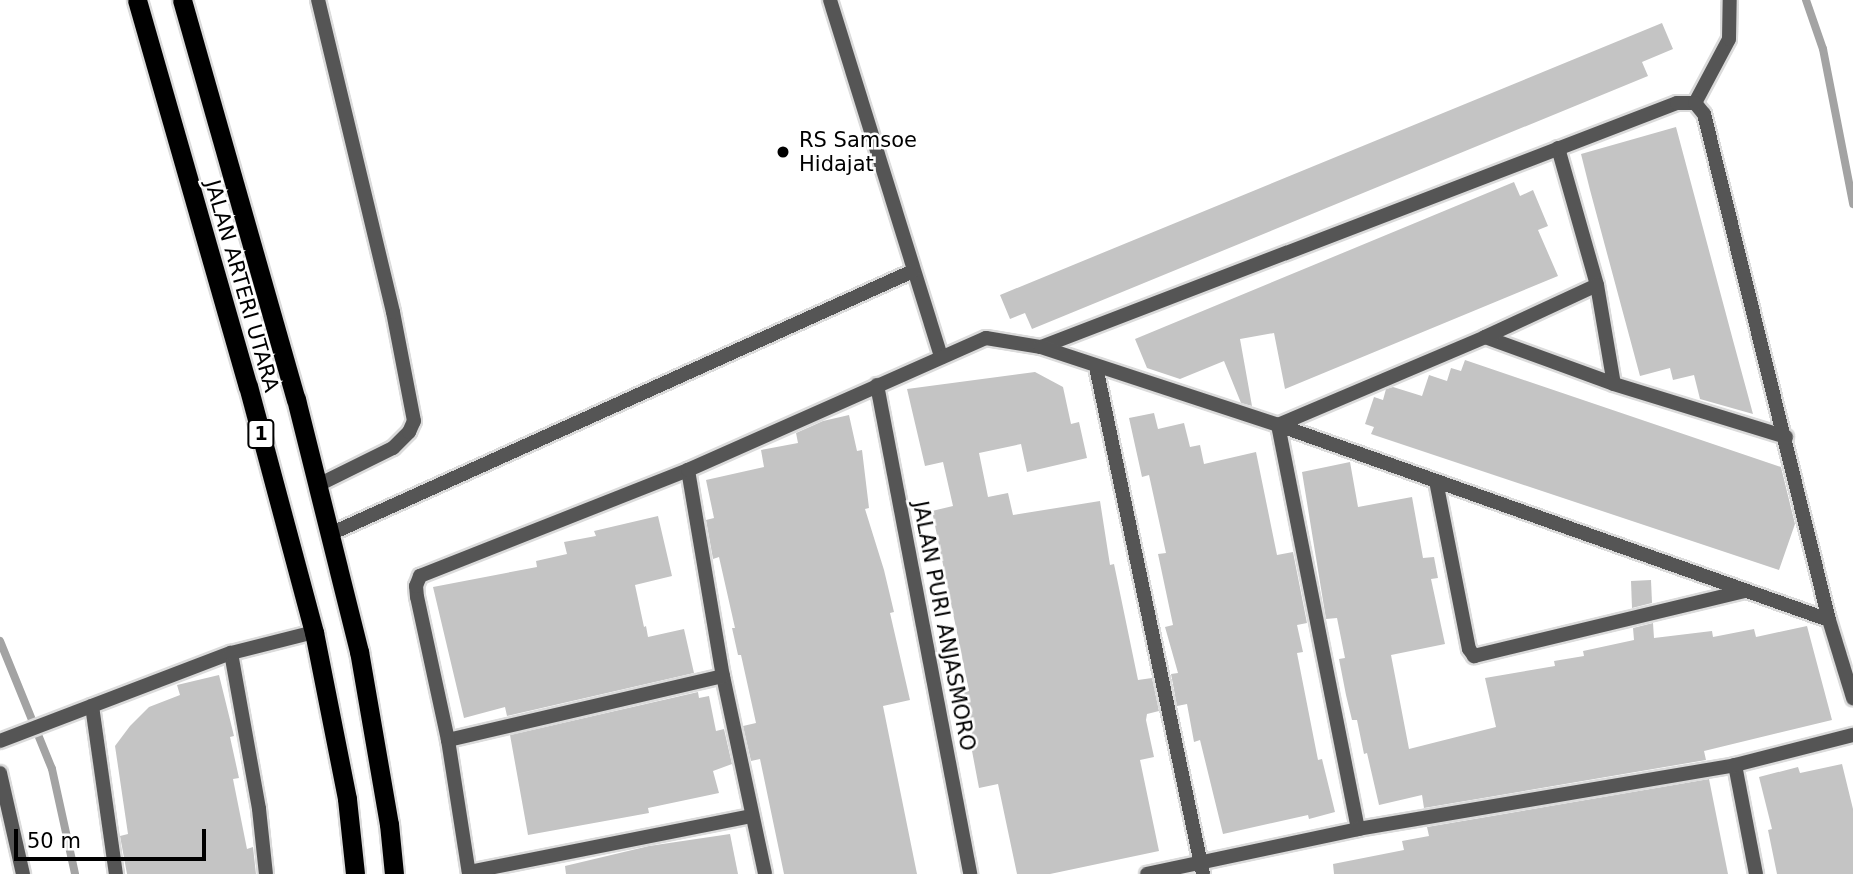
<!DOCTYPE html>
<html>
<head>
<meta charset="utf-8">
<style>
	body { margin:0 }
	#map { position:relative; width:1853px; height:874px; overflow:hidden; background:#fff; font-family:"DejaVu Sans",sans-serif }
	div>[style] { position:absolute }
	.stream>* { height:8px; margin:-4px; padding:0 4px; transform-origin:4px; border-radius:4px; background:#a3a3a3 }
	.building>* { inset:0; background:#c4c4c4 }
	.roads { filter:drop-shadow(2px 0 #dbdbdb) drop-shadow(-2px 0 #dbdbdb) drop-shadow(0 2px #dbdbdb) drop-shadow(0 -2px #dbdbdb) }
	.service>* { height:14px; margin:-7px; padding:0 7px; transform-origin:7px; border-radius:7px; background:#555 }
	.minor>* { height:14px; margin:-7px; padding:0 7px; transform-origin:7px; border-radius:7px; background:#555 }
	.trunk>* { height:19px; margin:-9.5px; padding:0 9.5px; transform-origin:9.5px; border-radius:9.5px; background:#000 }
	.dots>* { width:19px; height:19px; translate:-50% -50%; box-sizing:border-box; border:4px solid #fff; border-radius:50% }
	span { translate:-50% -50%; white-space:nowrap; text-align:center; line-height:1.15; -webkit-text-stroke:5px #fff; paint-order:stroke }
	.shield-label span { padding:2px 5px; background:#fff; border:2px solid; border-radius:5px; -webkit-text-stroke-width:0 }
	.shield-label { font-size:19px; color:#000; font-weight:700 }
	.poi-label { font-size:21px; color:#000 }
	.left { translate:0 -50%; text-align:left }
	.street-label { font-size:21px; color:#000 }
	.scale { position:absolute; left:14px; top:829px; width:192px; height:32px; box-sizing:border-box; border:4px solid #000; border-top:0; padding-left:9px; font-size:21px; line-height:24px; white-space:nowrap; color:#000; -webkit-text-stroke:5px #fff; paint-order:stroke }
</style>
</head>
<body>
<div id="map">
	<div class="stream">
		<div style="left:1806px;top:0;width:52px;rotate:70.9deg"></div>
		<div style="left:1823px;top:49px;width:158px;rotate:79deg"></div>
		<div style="left:0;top:641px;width:138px;rotate:67.9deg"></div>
		<div style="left:52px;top:769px;width:107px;rotate:77.6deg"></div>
	</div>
	<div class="building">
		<div style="clip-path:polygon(1662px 23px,1673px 49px,1642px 62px,1648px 76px,1032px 329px,1025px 313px,1010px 319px,1000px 295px)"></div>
		<div style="clip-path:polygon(1676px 127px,1734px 344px,1753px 414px,1700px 399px,1694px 375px,1673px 380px,1670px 368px,1640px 376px,1590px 190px,1581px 154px)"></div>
		<div style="clip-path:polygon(1514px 182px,1520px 196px,1533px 190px,1548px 226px,1538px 230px,1558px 276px,1285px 389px,1274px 333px,1240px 339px,1252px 406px,1241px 403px,1224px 361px,1180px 379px,1147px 368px,1135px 339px)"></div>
		<div style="clip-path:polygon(1465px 360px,1781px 467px,1795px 524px,1779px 570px,1371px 434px,1374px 427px,1365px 424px,1374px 397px,1383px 400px,1386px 389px,1393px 387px,1422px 396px,1429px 375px,1447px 381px,1451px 368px,1461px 371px)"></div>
		<div style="clip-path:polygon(1035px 372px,1063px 387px,1071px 424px,1079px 422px,1087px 458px,1027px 472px,1021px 444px,979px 453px,988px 497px,1008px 493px,1013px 515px,1100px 501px,1110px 565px,1114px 564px,1138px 680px,1152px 678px,1159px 711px,1147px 714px,1146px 720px,1154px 757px,1140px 760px,1159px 851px,1050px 874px,1017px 874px,998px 784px,979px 788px,969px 735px,972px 735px,964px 692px,969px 691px,932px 511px,953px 506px,943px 462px,925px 466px,907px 389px)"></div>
		<div style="clip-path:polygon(1154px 413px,1158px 429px,1184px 423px,1190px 447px,1200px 445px,1204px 464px,1256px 452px,1277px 555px,1293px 552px,1307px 623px,1297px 625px,1303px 652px,1297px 653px,1318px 760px,1322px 759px,1335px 812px,1309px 819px,1308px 815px,1223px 834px,1200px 740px,1194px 742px,1187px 704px,1177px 706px,1171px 674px,1178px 673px,1165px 627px,1173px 625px,1158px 554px,1166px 553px,1149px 475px,1142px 477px,1129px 418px)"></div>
		<div style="clip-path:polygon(849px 415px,857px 451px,862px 450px,869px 508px,865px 509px,884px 570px,894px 612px,890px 613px,910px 700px,883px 706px,917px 874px,784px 874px,760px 759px,751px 761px,743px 726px,756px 723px,741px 655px,738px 655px,732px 628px,735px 628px,719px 557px,713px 559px,706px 520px,714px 518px,706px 480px,764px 467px,761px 450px,798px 443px,796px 433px,823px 421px)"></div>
		<div style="clip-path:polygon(1350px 462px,1358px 507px,1412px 497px,1423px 558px,1434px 557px,1438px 578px,1431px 579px,1445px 644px,1391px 655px,1409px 749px,1496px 727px,1485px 678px,1555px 666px,1554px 661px,1584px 656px,1583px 651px,1634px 640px,1633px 628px,1653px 623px,1654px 638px,1712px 631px,1713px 637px,1754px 629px,1756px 637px,1807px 626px,1832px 720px,1704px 751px,1706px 760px,1424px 808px,1422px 795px,1379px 805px,1367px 753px,1364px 754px,1357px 720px,1352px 720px,1346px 695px,1339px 659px,1345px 658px,1337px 618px,1326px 619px,1302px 472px)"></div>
		<div style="clip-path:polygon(658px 516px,672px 576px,635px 585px,644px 627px,646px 626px,648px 637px,684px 629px,694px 673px,507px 716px,505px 707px,464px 718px,433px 587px,537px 567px,536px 561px,567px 554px,564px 542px,596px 536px,594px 531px)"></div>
		<div style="clip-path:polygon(1651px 580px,1652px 603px,1632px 608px,1631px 581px)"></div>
		<div style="clip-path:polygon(219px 675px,234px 736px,230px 737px,239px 778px,233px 779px,247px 849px,253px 847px,256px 874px,127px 874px,120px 836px,128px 834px,115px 746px,130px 726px,149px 707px,180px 695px,177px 685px)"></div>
		<div style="clip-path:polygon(698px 692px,699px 698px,709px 696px,716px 731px,724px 729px,732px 764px,713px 771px,719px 793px,648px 808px,649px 813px,528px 835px,510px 735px)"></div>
		<div style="clip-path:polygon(1842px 764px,1853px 809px,1853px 874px,1777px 874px,1768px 830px,1772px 829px,1759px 777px,1798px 767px,1800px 773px)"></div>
		<div style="clip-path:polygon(1709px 779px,1728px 874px,1334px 874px,1333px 864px,1404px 850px,1402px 841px,1429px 836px,1427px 827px)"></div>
		<div style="clip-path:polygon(730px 834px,738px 874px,566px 874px,565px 866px,649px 846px)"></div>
	</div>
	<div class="roads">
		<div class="service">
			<div style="left:830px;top:0;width:374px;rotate:72.7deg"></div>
			<div style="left:318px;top:485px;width:84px;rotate:-26.3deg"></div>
			<div style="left:393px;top:448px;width:23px;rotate:-45deg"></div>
			<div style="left:409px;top:432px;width:12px;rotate:-66deg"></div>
			<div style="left:414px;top:421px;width:111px;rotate:-100.9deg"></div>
			<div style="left:393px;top:312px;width:321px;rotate:-103.5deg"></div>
			<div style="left:330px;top:534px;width:640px;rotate:-24.28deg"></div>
		</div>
		<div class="minor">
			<div style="left:1695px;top:103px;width:72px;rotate:-62deg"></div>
			<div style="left:1729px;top:39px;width:39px;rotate:-89deg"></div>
			<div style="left:1558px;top:148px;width:142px;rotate:74.1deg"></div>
			<div style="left:1597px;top:285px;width:100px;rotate:80.3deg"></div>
			<div style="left:1485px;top:337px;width:137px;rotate:20deg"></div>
			<div style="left:1614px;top:384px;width:180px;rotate:17.1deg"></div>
			<div style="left:1041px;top:347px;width:681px;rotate:-20.99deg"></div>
			<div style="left:1677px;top:103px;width:18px"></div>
			<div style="left:1695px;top:103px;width:14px;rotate:51deg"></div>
			<div style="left:1704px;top:114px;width:521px;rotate:76.12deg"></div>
			<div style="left:1829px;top:620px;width:82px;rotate:72.9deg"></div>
			<div style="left:1096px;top:367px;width:518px;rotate:78.08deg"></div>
			<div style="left:877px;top:385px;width:498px;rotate:79.2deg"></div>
			<div style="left:688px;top:470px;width:209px;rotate:80.4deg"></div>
			<div style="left:723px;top:676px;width:202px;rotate:78deg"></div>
			<div style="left:1436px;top:481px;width:171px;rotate:78.9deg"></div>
			<div style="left:1469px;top:649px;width:9px;rotate:54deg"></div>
			<div style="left:1474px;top:656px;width:279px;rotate:-13.5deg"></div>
			<div style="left:231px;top:653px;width:158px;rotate:79.8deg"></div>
			<div style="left:259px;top:809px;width:65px;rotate:83.9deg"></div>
			<div style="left:92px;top:706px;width:170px;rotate:81.9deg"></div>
			<div style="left:448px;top:740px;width:282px;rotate:-13.1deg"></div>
			<div style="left:0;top:741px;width:247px;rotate:-20.9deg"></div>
			<div style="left:231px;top:653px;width:86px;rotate:-14.2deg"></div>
			<div style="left:1735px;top:765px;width:111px;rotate:79.1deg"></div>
			<div style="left:0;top:773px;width:104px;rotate:77.2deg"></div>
			<div style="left:1358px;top:829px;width:412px;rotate:-101.2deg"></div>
			<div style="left:1278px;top:425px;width:225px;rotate:-23deg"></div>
			<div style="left:1485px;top:337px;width:123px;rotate:-24.9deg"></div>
			<div style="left:469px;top:872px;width:288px;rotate:-11.2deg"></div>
			<div style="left:469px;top:874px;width:136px;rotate:-98.9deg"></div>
			<div style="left:448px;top:740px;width:146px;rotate:-102.2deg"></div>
			<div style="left:417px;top:597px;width:11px;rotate:-95deg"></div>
			<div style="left:416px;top:586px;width:11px;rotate:-68deg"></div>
			<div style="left:420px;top:576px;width:288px;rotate:-21.6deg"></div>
			<div style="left:688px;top:470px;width:326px;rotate:-23.9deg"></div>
			<div style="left:986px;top:338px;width:56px;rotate:9.3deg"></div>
			<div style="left:1041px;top:347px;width:250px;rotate:18.2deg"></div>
			<div style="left:1278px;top:425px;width:584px;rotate:19.49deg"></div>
			<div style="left:1147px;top:874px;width:216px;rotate:-12deg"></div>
			<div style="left:1358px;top:829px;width:382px;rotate:-9.6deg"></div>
			<div style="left:1735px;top:765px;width:122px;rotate:-14.3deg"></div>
		</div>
		<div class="trunk">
			<div style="left:137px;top:0;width:402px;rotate:74deg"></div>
			<div style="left:248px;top:386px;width:255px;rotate:75deg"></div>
			<div style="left:314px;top:632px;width:170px;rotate:78.8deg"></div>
			<div style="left:347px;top:799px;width:75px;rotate:83.9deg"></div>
			<div style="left:182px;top:0;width:415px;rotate:74.1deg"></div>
			<div style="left:296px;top:399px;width:260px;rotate:76deg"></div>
			<div style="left:359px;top:651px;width:176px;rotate:80.2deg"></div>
			<div style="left:389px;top:824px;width:50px;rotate:84.3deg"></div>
		</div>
	</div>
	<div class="dots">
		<div style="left:783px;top:152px;background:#000"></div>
	</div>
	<div class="shield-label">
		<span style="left:261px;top:434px">1</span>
	</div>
	<div class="poi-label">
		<span class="left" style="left:799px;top:152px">RS Samsoe<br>Hidajat</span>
	</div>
	<div class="street-label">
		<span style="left:242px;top:286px;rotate:74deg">JALAN ARTERI UTARA</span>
		<span style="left:944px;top:626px;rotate:79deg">JALAN PURI ANJASMORO</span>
	</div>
	<div class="scale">50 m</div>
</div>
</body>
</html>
